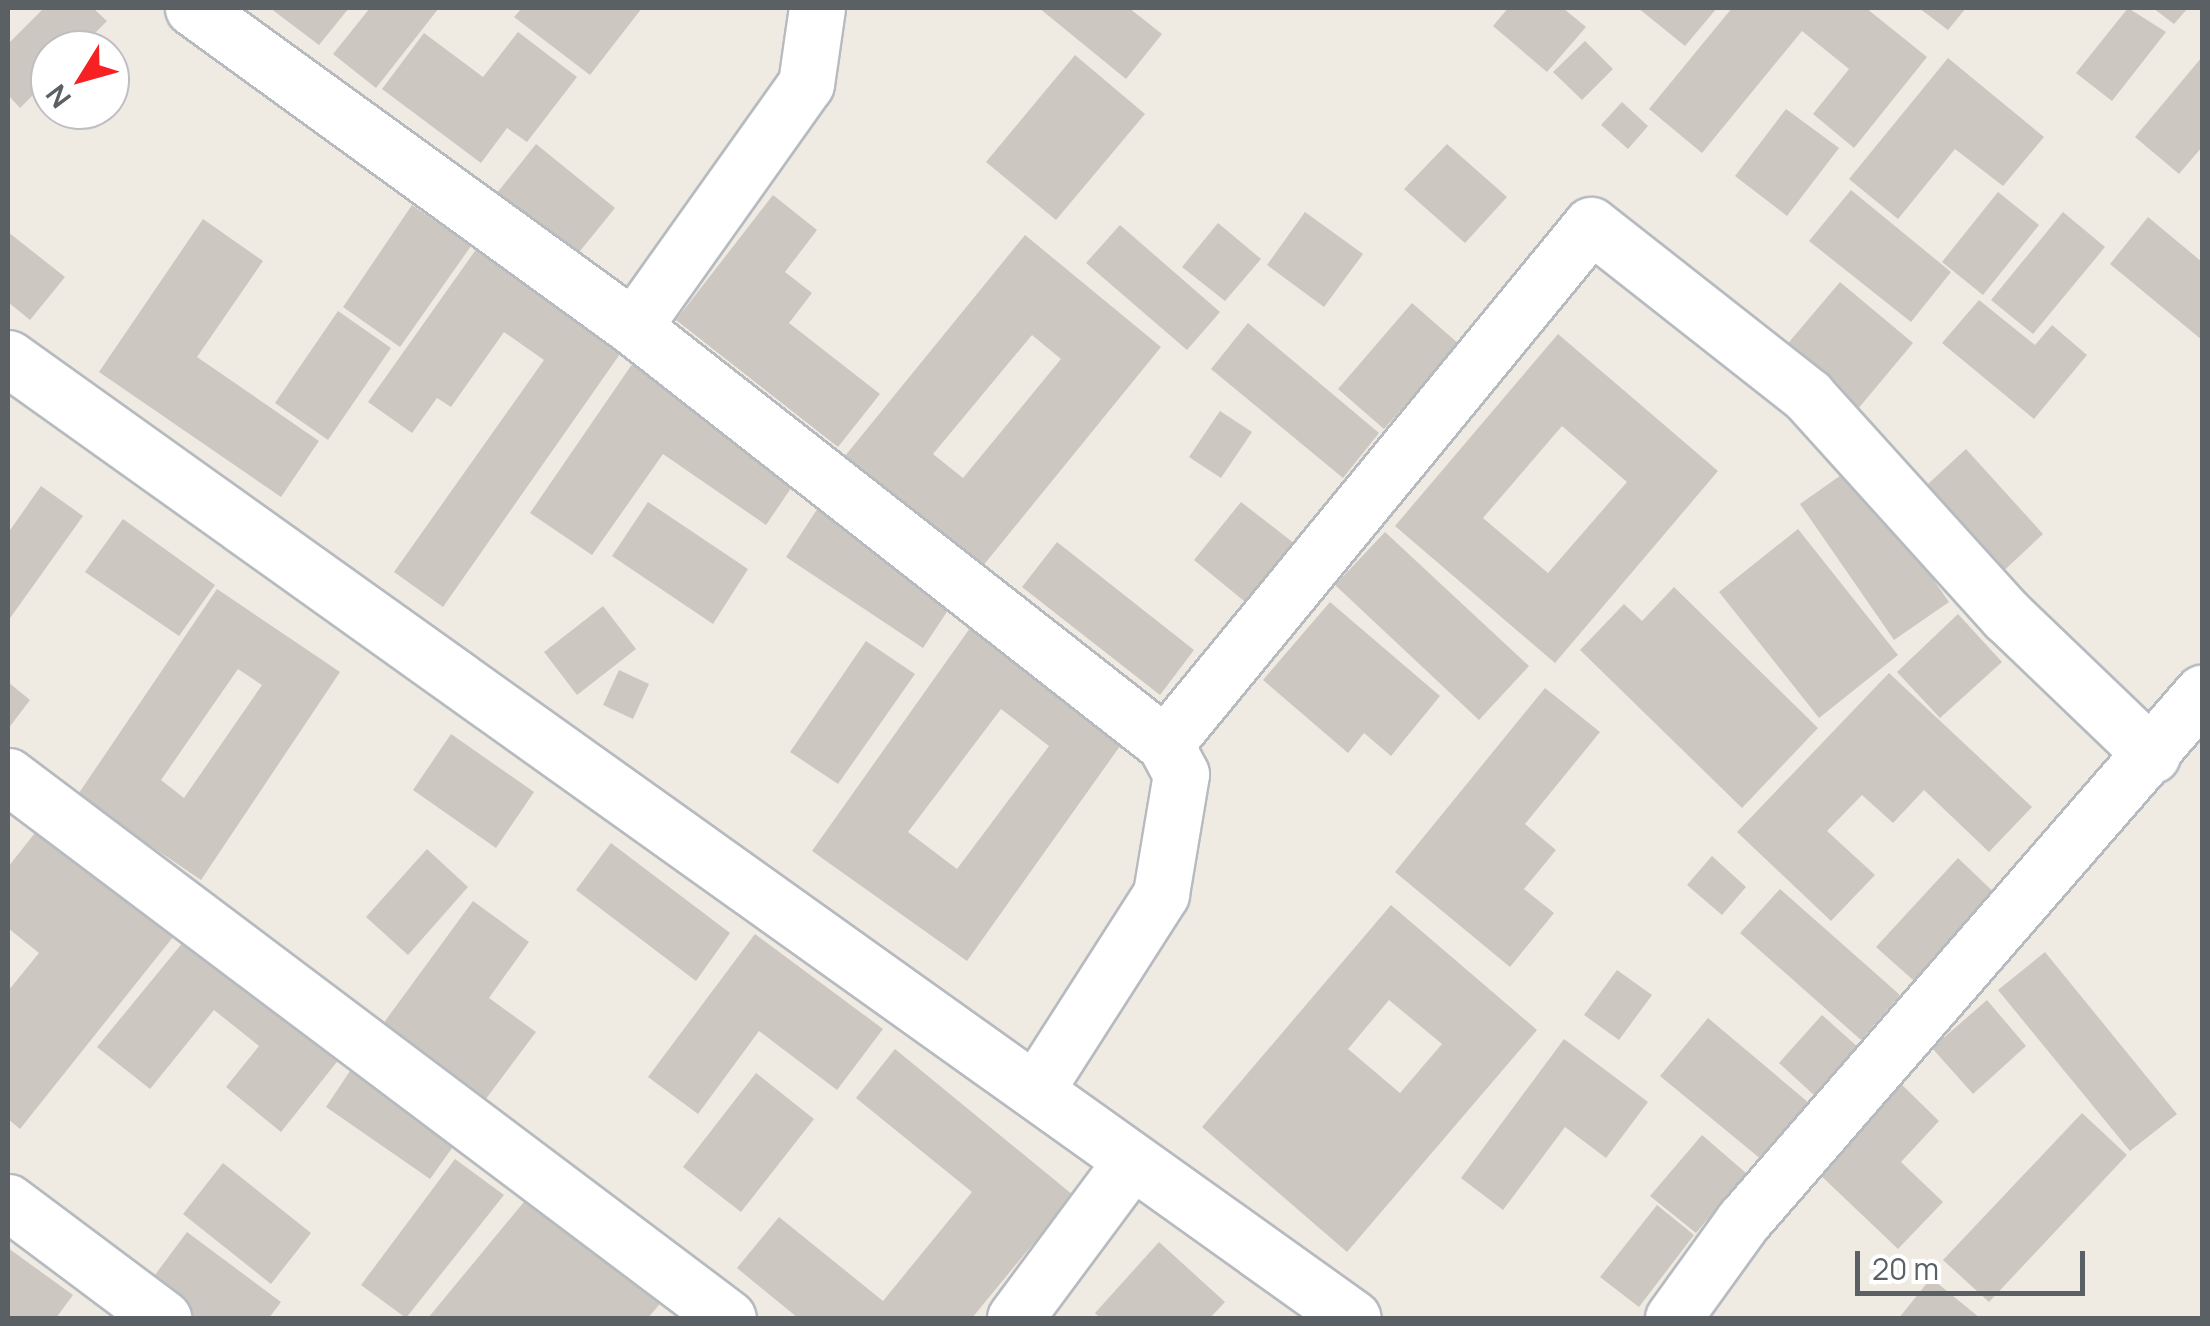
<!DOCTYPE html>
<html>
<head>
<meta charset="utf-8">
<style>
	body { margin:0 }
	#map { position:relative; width:2210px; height:1326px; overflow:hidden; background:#efebe2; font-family:Manrope,sans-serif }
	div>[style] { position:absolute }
	.building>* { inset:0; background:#ccc7c1 }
	.roads { filter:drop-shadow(2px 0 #b7bbc0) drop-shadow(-2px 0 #b7bbc0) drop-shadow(0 2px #b7bbc0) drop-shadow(0 -2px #b7bbc0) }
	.street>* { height:55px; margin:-27.5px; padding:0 27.5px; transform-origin:27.5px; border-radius:27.5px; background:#fff }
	span { translate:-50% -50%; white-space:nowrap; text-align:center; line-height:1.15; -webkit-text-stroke:10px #fff; paint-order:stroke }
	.frame { position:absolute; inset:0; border:10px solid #5a6064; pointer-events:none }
	.north { position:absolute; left:30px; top:30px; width:100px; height:100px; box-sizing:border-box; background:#fff; border:2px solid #bdbfc1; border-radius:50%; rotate:233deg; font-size:28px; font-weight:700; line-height:40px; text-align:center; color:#5a6064 }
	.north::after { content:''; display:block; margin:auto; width:35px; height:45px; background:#f72022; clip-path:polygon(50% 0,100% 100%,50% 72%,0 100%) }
	.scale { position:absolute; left:1855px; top:1251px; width:230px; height:45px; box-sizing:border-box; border:5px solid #5a6064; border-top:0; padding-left:12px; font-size:30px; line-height:35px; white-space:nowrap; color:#5a6064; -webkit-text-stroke:8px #fff; paint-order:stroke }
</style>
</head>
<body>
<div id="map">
	<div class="building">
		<div style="clip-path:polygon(44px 8px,93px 8px,107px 21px,78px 50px,50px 50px,50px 78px,20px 108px,8px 95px,8px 44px)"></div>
		<div style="clip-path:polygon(270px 8px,349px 8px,319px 45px)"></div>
		<div style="clip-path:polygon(370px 8px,439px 8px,376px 88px,333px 54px)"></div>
		<div style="clip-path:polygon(522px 8px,642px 8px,590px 75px,514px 17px)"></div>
		<div style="clip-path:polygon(1039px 8px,1129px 8px,1162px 34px,1126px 79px)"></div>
		<div style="clip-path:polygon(1508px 8px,1563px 8px,1586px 27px,1547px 72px,1493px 26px)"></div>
		<div style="clip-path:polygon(1638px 8px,1717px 8px,1685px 46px)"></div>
		<div style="clip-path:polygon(1732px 8px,1866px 8px,1927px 57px,1854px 148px,1813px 114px,1849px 69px,1802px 31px,1702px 153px,1649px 109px)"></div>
		<div style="clip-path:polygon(1919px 8px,1966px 8px,1948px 30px)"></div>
		<div style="clip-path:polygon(2128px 8px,2166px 32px,2112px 101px,2076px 73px)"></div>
		<div style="clip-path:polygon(2153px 8px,2188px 8px,2174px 24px)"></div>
		<div style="clip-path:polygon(518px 32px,577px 77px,527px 142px,507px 128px,481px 163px,382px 89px,424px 33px,483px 77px)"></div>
		<div style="clip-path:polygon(1585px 41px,1613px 69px,1582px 100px,1553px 72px)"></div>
		<div style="clip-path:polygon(1075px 55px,1145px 114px,1056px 220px,986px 162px)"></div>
		<div style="clip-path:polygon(2202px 57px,2202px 147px,2179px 174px,2135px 137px)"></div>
		<div style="clip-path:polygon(1948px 58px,2044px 137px,2003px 186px,1955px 149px,1898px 219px,1849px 179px)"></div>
		<div style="clip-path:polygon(1622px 102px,1648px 126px,1628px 149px,1601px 125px)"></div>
		<div style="clip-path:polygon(1786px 109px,1839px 148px,1787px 216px,1735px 176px)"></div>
		<div style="clip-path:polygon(536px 144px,615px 208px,576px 256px,497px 193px)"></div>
		<div style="clip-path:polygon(1447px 144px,1507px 197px,1465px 243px,1404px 189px)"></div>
		<div style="clip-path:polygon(1851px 190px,1951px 272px,1911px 322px,1809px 241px)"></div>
		<div style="clip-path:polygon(1998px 192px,2039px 225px,1983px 295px,1942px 262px)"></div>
		<div style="clip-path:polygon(773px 195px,817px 230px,785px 272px,812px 293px,789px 323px,880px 394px,838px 447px,676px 320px)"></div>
		<div style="clip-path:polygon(412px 205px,471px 246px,400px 347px,343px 307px)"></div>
		<div style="clip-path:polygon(1305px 212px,1363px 254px,1324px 307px,1267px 265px)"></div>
		<div style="clip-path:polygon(2063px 212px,2105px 247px,2033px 334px,1991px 300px)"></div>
		<div style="clip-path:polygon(2148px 217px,2202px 262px,2202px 340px,2110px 264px)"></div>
		<div style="clip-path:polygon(203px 219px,263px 261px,197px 357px,319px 441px,281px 497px,99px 372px)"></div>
		<div style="clip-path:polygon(1218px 223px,1261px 259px,1225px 301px,1182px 267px)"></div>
		<div style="clip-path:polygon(1120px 225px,1220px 312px,1187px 350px,1086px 263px)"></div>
		<div style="clip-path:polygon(8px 232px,65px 277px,30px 320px,8px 302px)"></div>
		<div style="clip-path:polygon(evenodd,1025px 235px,1161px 347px,982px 567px,845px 456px,1025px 235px,1032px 335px,1061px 359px,963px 478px,933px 454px,1032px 335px)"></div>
		<div style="clip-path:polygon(482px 241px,627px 344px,443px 607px,394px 572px,544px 360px,504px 332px,451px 407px,437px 398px,412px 433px,368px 402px)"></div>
		<div style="clip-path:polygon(1840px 282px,1913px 343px,1852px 416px,1779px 354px)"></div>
		<div style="clip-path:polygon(1979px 300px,2035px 345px,2052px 325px,2087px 355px,2034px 419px,1942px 343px)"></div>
		<div style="clip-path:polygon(1412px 303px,1459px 344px,1384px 429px,1338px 389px)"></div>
		<div style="clip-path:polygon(338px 311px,391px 348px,328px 440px,275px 403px)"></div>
		<div style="clip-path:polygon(1248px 323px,1379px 433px,1343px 478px,1211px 369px)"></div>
		<div style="clip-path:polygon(evenodd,1558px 334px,1718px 471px,1555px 663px,1395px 526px,1558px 334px,1562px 426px,1627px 482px,1548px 573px,1483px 518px,1562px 426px)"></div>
		<div style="clip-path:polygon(639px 354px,804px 469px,766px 525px,663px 454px,592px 555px,530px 513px)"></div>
		<div style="clip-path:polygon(1220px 411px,1252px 432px,1221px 478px,1189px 457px)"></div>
		<div style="clip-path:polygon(1966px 449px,2043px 534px,1995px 579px,1917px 494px)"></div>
		<div style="clip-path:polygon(1854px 466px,1949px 602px,1894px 640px,1800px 504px)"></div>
		<div style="clip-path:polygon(41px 486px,83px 516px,8px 621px,8px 533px)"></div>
		<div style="clip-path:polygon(827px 494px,964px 586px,923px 648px,786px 557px)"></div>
		<div style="clip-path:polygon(648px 502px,748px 569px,713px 624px,612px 556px)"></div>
		<div style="clip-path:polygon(1241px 502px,1304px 551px,1255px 610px,1194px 560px)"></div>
		<div style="clip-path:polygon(123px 519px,215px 585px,179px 636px,85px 572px)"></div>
		<div style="clip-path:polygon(1798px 529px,1898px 655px,1819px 718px,1719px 592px)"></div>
		<div style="clip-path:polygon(1385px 532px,1529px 666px,1479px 720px,1335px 585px)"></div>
		<div style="clip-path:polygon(1057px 542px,1194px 650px,1160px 695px,1022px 587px)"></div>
		<div style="clip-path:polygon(1674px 587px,1818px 728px,1742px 808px,1580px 650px,1624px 604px,1642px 621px)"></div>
		<div style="clip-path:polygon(evenodd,217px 589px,340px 672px,201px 880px,77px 796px,217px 589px,238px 669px,262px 685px,184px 798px,161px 780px,238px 669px)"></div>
		<div style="clip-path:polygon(1330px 602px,1440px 696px,1391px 756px,1364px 733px,1348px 753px,1263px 680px)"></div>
		<div style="clip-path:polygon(603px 606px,636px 649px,577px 695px,544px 652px)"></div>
		<div style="clip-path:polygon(evenodd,980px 614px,1135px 725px,967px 961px,812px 851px,980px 614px,1001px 709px,1049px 746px,957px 869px,908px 832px,1001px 709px)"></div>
		<div style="clip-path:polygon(1958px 614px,2002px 662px,1940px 718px,1897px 672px)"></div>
		<div style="clip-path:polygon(866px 641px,915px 674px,838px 784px,790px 752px)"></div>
		<div style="clip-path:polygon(619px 670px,649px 684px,633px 719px,603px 705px)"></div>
		<div style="clip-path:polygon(1889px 673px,2032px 807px,1989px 852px,1924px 790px,1893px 823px,1862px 795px,1827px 831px,1875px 875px,1831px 921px,1737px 832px)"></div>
		<div style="clip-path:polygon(8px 682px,30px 700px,8px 729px)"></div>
		<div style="clip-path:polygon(1545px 688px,1600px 732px,1525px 824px,1556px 850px,1524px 889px,1554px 913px,1510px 967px,1395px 872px)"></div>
		<div style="clip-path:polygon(451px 734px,534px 792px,496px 848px,413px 790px)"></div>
		<div style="clip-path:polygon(50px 814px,185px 922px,20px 1129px,8px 1119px,8px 991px,39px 953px,8px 928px,8px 867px)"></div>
		<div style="clip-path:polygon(611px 843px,730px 933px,696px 981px,576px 890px)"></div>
		<div style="clip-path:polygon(427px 849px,468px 887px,408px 955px,366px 917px)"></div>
		<div style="clip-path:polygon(1712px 856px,1746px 887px,1722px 915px,1687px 885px)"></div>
		<div style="clip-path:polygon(1958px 858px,2003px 901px,1922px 988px,1876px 947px)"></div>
		<div style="clip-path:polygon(1780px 889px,1900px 995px,1861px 1040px,1740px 933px)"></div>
		<div style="clip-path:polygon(473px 901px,529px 942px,489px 998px,536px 1032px,482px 1104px,380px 1028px)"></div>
		<div style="clip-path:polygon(evenodd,1391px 905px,1537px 1030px,1347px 1252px,1202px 1127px,1391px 905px,1389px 1000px,1442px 1044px,1400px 1093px,1348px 1049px,1389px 1000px)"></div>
		<div style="clip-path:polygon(198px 924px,348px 1048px,281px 1132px,226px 1087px,259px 1046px,214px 1010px,150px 1089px,97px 1047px)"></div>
		<div style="clip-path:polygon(755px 934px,883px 1029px,837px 1090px,759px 1031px,698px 1114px,648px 1077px)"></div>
		<div style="clip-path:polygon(2045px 952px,2177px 1114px,2130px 1151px,1998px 990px)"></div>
		<div style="clip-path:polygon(1617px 970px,1652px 995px,1619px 1040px,1584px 1015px)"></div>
		<div style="clip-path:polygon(1987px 1000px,2026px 1046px,1973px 1094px,1932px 1048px)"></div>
		<div style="clip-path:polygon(1822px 1015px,1859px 1048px,1815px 1096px,1779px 1063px)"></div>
		<div style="clip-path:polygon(1708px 1018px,1809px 1103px,1762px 1160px,1660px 1076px)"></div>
		<div style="clip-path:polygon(1564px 1039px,1648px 1102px,1606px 1158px,1565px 1127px,1503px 1210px,1461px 1178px)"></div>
		<div style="clip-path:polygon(895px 1049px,1073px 1195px,972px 1318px,798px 1318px,737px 1268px,779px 1217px,883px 1301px,972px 1192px,856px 1098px)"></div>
		<div style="clip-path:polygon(362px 1053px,467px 1127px,430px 1179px,326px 1107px)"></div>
		<div style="clip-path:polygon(756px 1073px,814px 1119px,741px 1212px,683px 1167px)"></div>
		<div style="clip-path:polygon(1898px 1081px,1939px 1121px,1901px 1162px,1943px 1202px,1898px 1249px,1815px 1170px)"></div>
		<div style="clip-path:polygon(2082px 1113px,2127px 1155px,1989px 1302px,1943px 1260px)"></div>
		<div style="clip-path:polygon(1702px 1135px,1746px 1173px,1696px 1233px,1650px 1196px)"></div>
		<div style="clip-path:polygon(455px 1159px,504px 1195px,406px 1318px,361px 1285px)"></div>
		<div style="clip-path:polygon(223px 1163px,311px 1233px,271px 1284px,183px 1214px)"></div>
		<div style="clip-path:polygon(538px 1185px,669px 1293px,648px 1318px,428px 1318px)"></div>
		<div style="clip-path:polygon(1657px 1205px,1694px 1235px,1639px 1307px,1600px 1277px)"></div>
		<div style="clip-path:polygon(187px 1232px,281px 1302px,269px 1318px,181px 1318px,143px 1291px)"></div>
		<div style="clip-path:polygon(1159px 1242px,1225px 1302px,1210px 1318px,1100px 1318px,1095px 1313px)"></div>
		<div style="clip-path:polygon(8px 1248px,73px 1295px,56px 1318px,8px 1318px)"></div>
		<div style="clip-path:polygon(1931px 1278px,1980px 1318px,1899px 1318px)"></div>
	</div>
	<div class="roads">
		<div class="street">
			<div style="left:193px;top:8px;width:543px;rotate:35.94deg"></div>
			<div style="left:633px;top:327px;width:676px;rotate:38.09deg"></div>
			<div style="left:1165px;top:744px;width:34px;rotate:62deg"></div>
			<div style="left:1181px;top:774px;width:122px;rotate:99.5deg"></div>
			<div style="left:1161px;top:894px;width:230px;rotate:122.6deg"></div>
			<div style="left:633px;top:327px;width:298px;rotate:-54.6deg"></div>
			<div style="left:806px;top:84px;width:77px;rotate:-81.8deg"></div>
			<div style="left:8px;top:358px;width:1652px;rotate:35.52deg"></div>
			<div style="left:1165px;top:744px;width:671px;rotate:-50.62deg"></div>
			<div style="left:1591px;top:225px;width:276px;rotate:38.2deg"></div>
			<div style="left:1808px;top:396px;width:297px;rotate:47.9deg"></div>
			<div style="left:2007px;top:616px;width:201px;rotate:43.8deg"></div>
			<div style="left:8px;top:776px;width:901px;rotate:36.97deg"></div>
			<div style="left:8px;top:1202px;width:194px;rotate:36.8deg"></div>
			<div style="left:1015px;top:1318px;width:189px;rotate:-53.4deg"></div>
			<div style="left:1673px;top:1318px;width:120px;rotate:-54.2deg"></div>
			<div style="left:1743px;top:1221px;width:700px;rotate:-49deg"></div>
		</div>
	</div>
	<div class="frame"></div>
	<div class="north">N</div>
	<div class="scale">20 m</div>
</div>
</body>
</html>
